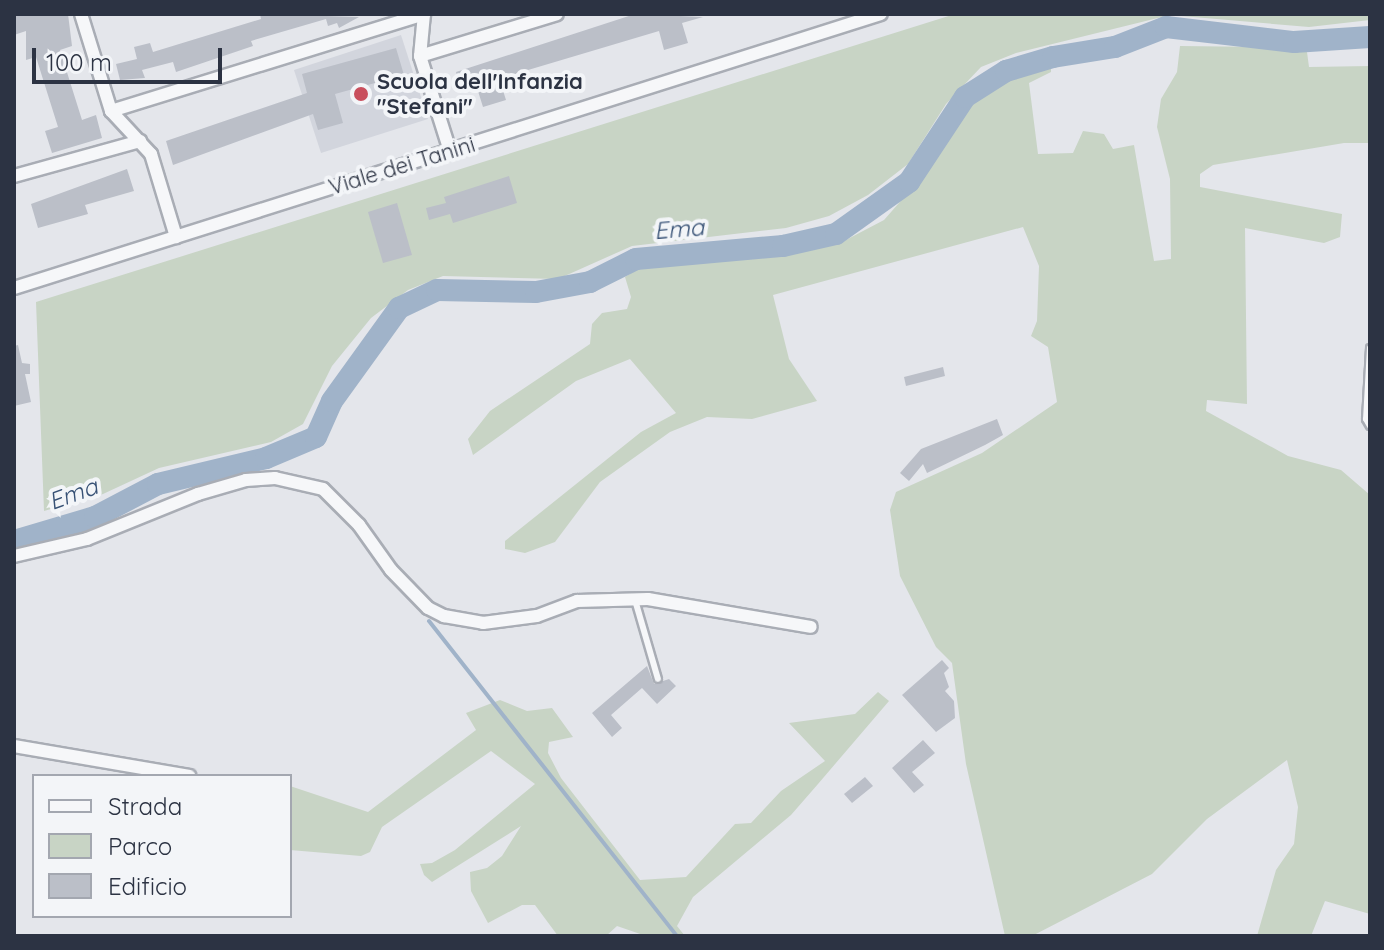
<!DOCTYPE html>
<html>
<head>
<meta charset="utf-8">
<style>
	body { margin:0 }
	#map { position:relative; width:1384px; height:950px; overflow:hidden; background:#e4e6eb; font-family:Quicksand,sans-serif }
	div>[style] { position:absolute }
	.built>* { inset:0; background:#d2d5dd }
	.green>* { inset:0; background:#c8d4c5 }
	.stream>* { height:4px; margin:-2px; padding:0 2px; transform-origin:2px; border-radius:2px; background:#a0b3c9 }
	.river>* { height:22px; margin:-11px; padding:0 11px; transform-origin:11px; border-radius:11px; background:#a0b3c9 }
	.building>* { inset:0; background:#bbbfc8 }
	.roads { filter:drop-shadow(2px 0 #a9adb5) drop-shadow(-2px 0 #a9adb5) drop-shadow(0 2px #a9adb5) drop-shadow(0 -2px #a9adb5) }
	.service>* { height:6px; margin:-3px; padding:0 3px; transform-origin:3px; border-radius:3px; background:#f6f7f9 }
	.minor>* { height:12px; margin:-6px; padding:0 6px; transform-origin:6px; border-radius:6px; background:#f6f7f9 }
	.dots>* { width:22px; height:22px; translate:-50% -50%; box-sizing:border-box; border:4px solid #f3f5f8; border-radius:50% }
	span { translate:-50% -50%; white-space:nowrap; text-align:center; line-height:1.15; -webkit-text-stroke:8px #f3f5f8; paint-order:stroke }
	.poi-label { font-size:22px; color:#2c3343; font-weight:700 }
	.left { translate:0 -50%; text-align:left }
	.street-label { font-size:22px; color:#2c3343 }
	.water-label { font-size:24px; color:#375175; font-style:italic }
	.frame { position:absolute; inset:0; border:16px solid #2c3343; pointer-events:none }
	.legend { position:absolute; left:32px; top:774px; width:260px; height:144px; box-sizing:border-box; background:#f3f5f8; border:2px solid #a3a7b0; margin:0; padding:10px 14px; list-style:none; font-size:24px; color:#2c3343 }
	.legend li { display:flex; align-items:center; gap:16px; height:40px }
	.legend b { width:40px; border:2px solid #a3a7b0 }
	.scale { position:absolute; left:32px; top:48px; width:190px; height:36px; box-sizing:border-box; border:4px solid #2c3343; border-top:0; padding-left:10px; font-size:24px; line-height:28px; white-space:nowrap; color:#2c3343; -webkit-text-stroke:6px #f3f5f8; paint-order:stroke }
</style>
</head>
<body>
<div id="map">
	<div class="built">
		<div style="clip-path:polygon(401px 35px,428px 119px,321px 153px,294px 70px)"></div>
	</div>
	<div class="green">
		<div style="clip-path:polygon(955px 14px,1370px 14px,1370px 20px,1309px 27px,1170px 15px,1016px 53px,981px 67px,946px 104px,908px 164px,868px 195px,829px 216px,786px 228px,632px 246px,558px 279px,443px 276px,408px 290px,371px 318px,332px 366px,303px 424px,271px 442px,159px 468px,103px 494px,44px 511px,36px 302px)"></div>
		<div style="clip-path:polygon(1180px 46px,1264px 47px,1307px 52px,1309px 67px,1370px 66px,1370px 143px,1344px 143px,1213px 165px,1200px 174px,1200px 187px,1342px 214px,1340px 237px,1324px 243px,1245px 228px,1247px 404px,1207px 400px,1206px 411px,1288px 456px,1341px 470px,1370px 495px,1370px 914px,1325px 901px,1311px 936px,1257px 936px,1276px 870px,1294px 844px,1298px 807px,1287px 760px,1207px 819px,1152px 874px,1032px 936px,1005px 936px,966px 764px,952px 663px,936px 647px,900px 576px,890px 510px,896px 492px,982px 453px,1057px 402px,1048px 347px,1031px 336px,1037px 321px,1039px 266px,1023px 227px,773px 295px,789px 359px,817px 401px,752px 419px,707px 417px,670px 432px,600px 482px,555px 542px,525px 553px,505px 549px,505px 541px,641px 432px,676px 413px,630px 359px,576px 381px,473px 455px,468px 439px,490px 411px,590px 344px,592px 324px,602px 313px,627px 309px,631px 297px,625px 277px,644px 265px,844px 241px,884px 220px,928px 170px,974px 101px,1024px 72px,1051px 64px,1051px 72px,1029px 83px,1038px 154px,1073px 153px,1083px 131px,1104px 134px,1113px 149px,1134px 145px,1154px 261px,1171px 259px,1170px 179px,1157px 127px,1161px 99px,1177px 72px)"></div>
		<div style="clip-path:polygon(878px 692px,889px 701px,818px 784px,791px 815px,693px 897px,677px 926px,685px 936px,646px 936px,617px 926px,606px 936px,558px 936px,535px 905px,522px 905px,488px 923px,471px 891px,470px 872px,487px 868px,502px 856px,521px 826px,432px 882px,424px 875px,420px 864px,432px 863px,455px 850px,535px 784px,491px 751px,382px 827px,370px 852px,361px 856px,290px 850px,290px 786px,368px 812px,476px 730px,466px 713px,500px 700px,527px 711px,552px 708px,573px 737px,549px 742px,548px 753px,561px 778px,640px 880px,686px 877px,735px 824px,751px 823px,781px 791px,825px 761px,789px 723px,855px 714px)"></div>
	</div>
	<div class="stream">
		<div style="left:429px;top:621px;width:401px;rotate:51.8deg"></div>
	</div>
	<div class="river">
		<div style="left:14px;top:541px;width:84px;rotate:-16.5deg"></div>
		<div style="left:95px;top:517px;width:71px;rotate:-27.6deg"></div>
		<div style="left:158px;top:484px;width:111px;rotate:-13.5deg"></div>
		<div style="left:266px;top:458px;width:54px;rotate:-22.8deg"></div>
		<div style="left:316px;top:437px;width:39px;rotate:-66deg"></div>
		<div style="left:332px;top:401px;width:115px;rotate:-54.2deg"></div>
		<div style="left:399px;top:308px;width:42px;rotate:-25.3deg"></div>
		<div style="left:437px;top:290px;width:99px;rotate:1.2deg"></div>
		<div style="left:536px;top:292px;width:55px;rotate:-10.5deg"></div>
		<div style="left:590px;top:282px;width:51px;rotate:-26.6deg"></div>
		<div style="left:636px;top:259px;width:148px;rotate:-5.1deg"></div>
		<div style="left:783px;top:246px;width:54px;rotate:-12.8deg"></div>
		<div style="left:836px;top:234px;width:90px;rotate:-35.5deg"></div>
		<div style="left:909px;top:182px;width:102px;rotate:-56.6deg"></div>
		<div style="left:965px;top:97px;width:49px;rotate:-32.4deg"></div>
		<div style="left:1006px;top:71px;width:49px;rotate:-16.6deg"></div>
		<div style="left:1053px;top:57px;width:63px;rotate:-9.2deg"></div>
		<div style="left:1115px;top:47px;width:55px;rotate:-21.4deg"></div>
		<div style="left:1166px;top:27px;width:129px;rotate:6.7deg"></div>
		<div style="left:1294px;top:42px;width:76px;rotate:-3.8deg"></div>
	</div>
	<div class="building">
		<div style="clip-path:polygon(14px 14px,68px 14px,72px 46px,60px 50px,82px 120px,96px 115px,102px 138px,52px 153px,45px 131px,58px 127px,36px 57px,26px 60px,26px 31px,14px 35px)"></div>
		<div style="clip-path:polygon(260px 14px,359px 17px,339px 28px,337px 23px,328px 26px,326px 19px,251px 41px,253px 46px,176px 72px,173px 62px,142px 70px,145px 78px,120px 80px,116px 64px,137px 59px,134px 47px,150px 43px,153px 52px,261px 19px)"></div>
		<div style="clip-path:polygon(635px 14px,703px 17px,682px 23px,688px 43px,664px 50px,659px 31px,518px 73px,500px 81px,506px 100px,483px 107px,477px 88px,462px 92px,456px 72px)"></div>
		<div style="clip-path:polygon(396px 48px,404px 75px,335px 94px,343px 123px,318px 130px,313px 114px,173px 165px,166px 141px,307px 93px,302px 74px)"></div>
		<div style="clip-path:polygon(127px 169px,134px 191px,85px 205px,88px 214px,38px 228px,31px 204px)"></div>
		<div style="clip-path:polygon(509px 176px,517px 203px,453px 223px,450px 214px,429px 220px,426px 208px,446px 203px,444px 197px)"></div>
		<div style="clip-path:polygon(397px 203px,412px 255px,383px 263px,368px 212px)"></div>
		<div style="clip-path:polygon(18px 345px,22px 363px,30px 364px,30px 374px,25px 374px,31px 402px,14px 406px,14px 346px)"></div>
		<div style="clip-path:polygon(943px 367px,945px 376px,906px 386px,904px 377px)"></div>
		<div style="clip-path:polygon(997px 419px,1003px 435px,985px 445px,927px 473px,923px 464px,909px 481px,900px 473px,921px 449px)"></div>
		<div style="clip-path:polygon(942px 660px,949px 668px,944px 673px,949px 687px,945px 691px,954px 701px,955px 718px,936px 732px,902px 695px)"></div>
		<div style="clip-path:polygon(647px 666px,654px 684px,669px 679px,676px 686px,657px 704px,642px 688px,611px 715px,622px 728px,612px 737px,592px 713px)"></div>
		<div style="clip-path:polygon(923px 740px,935px 753px,912px 772px,924px 785px,914px 793px,892px 768px)"></div>
		<div style="clip-path:polygon(865px 777px,873px 786px,852px 803px,844px 794px)"></div>
	</div>
	<div class="roads">
		<div class="service">
			<div style="left:1370px;top:348px;width:71px;rotate:93.2deg"></div>
			<div style="left:1366px;top:419px;width:8px;rotate:60deg"></div>
			<div style="left:635px;top:600px;width:82px;rotate:73.8deg"></div>
		</div>
		<div class="minor">
			<div style="left:81px;top:14px;width:102px;rotate:72.8deg"></div>
			<div style="left:111px;top:111px;width:59px;rotate:47.1deg"></div>
			<div style="left:151px;top:154px;width:87px;rotate:73.2deg"></div>
			<div style="left:424px;top:14px;width:42px;rotate:95.4deg"></div>
			<div style="left:420px;top:56px;width:100px;rotate:72.5deg"></div>
			<div style="left:420px;top:56px;width:143px;rotate:-17deg"></div>
			<div style="left:111px;top:111px;width:328px;rotate:-17.2deg"></div>
			<div style="left:14px;top:176px;width:131px;rotate:-15.5deg"></div>
			<div style="left:14px;top:288px;width:909px;rotate:-17.54deg"></div>
			<div style="left:14px;top:556px;width:75px;rotate:-13.1deg"></div>
			<div style="left:87px;top:539px;width:120px;rotate:-22.1deg"></div>
			<div style="left:198px;top:494px;width:50px;rotate:-16.3deg"></div>
			<div style="left:246px;top:480px;width:29px;rotate:-4deg"></div>
			<div style="left:275px;top:478px;width:49px;rotate:12.9deg"></div>
			<div style="left:323px;top:489px;width:51px;rotate:45deg"></div>
			<div style="left:359px;top:525px;width:55px;rotate:54.6deg"></div>
			<div style="left:391px;top:570px;width:53px;rotate:45.8deg"></div>
			<div style="left:428px;top:608px;width:18px;rotate:27deg"></div>
			<div style="left:444px;top:616px;width:40px;rotate:10deg"></div>
			<div style="left:483px;top:623px;width:54px;rotate:-7.4deg"></div>
			<div style="left:537px;top:616px;width:43px;rotate:-20.6deg"></div>
			<div style="left:577px;top:601px;width:71px;rotate:-1.6deg"></div>
			<div style="left:648px;top:599px;width:165px;rotate:9.7deg"></div>
			<div style="left:14px;top:746px;width:178px;rotate:9.7deg"></div>
		</div>
	</div>
	<div class="dots">
		<div style="left:361px;top:94px;background:#c94f5d"></div>
	</div>
	<div class="poi-label">
		<span class="left" style="left:377px;top:94px">Scuola dell'Infanzia<br>"Stefani"</span>
	</div>
	<div class="street-label">
		<span style="left:402px;top:166px;rotate:-17deg">Viale dei Tanini</span>
	</div>
	<div class="water-label">
		<span style="left:679px;top:229px;rotate:-5deg">Ema</span>
		<span style="left:73px;top:494px;rotate:-20deg">Ema</span>
	</div>
	<div class="frame"></div>
	<ul class="legend">
	<li><b style="height:10px;background:#f6f7f9"></b>Strada</li>
	<li><b style="height:22px;background:#c8d4c5"></b>Parco</li>
	<li><b style="height:22px;background:#bbbfc8"></b>Edificio</li>
	</ul>
	<div class="scale">100 m</div>
</div>
</body>
</html>
